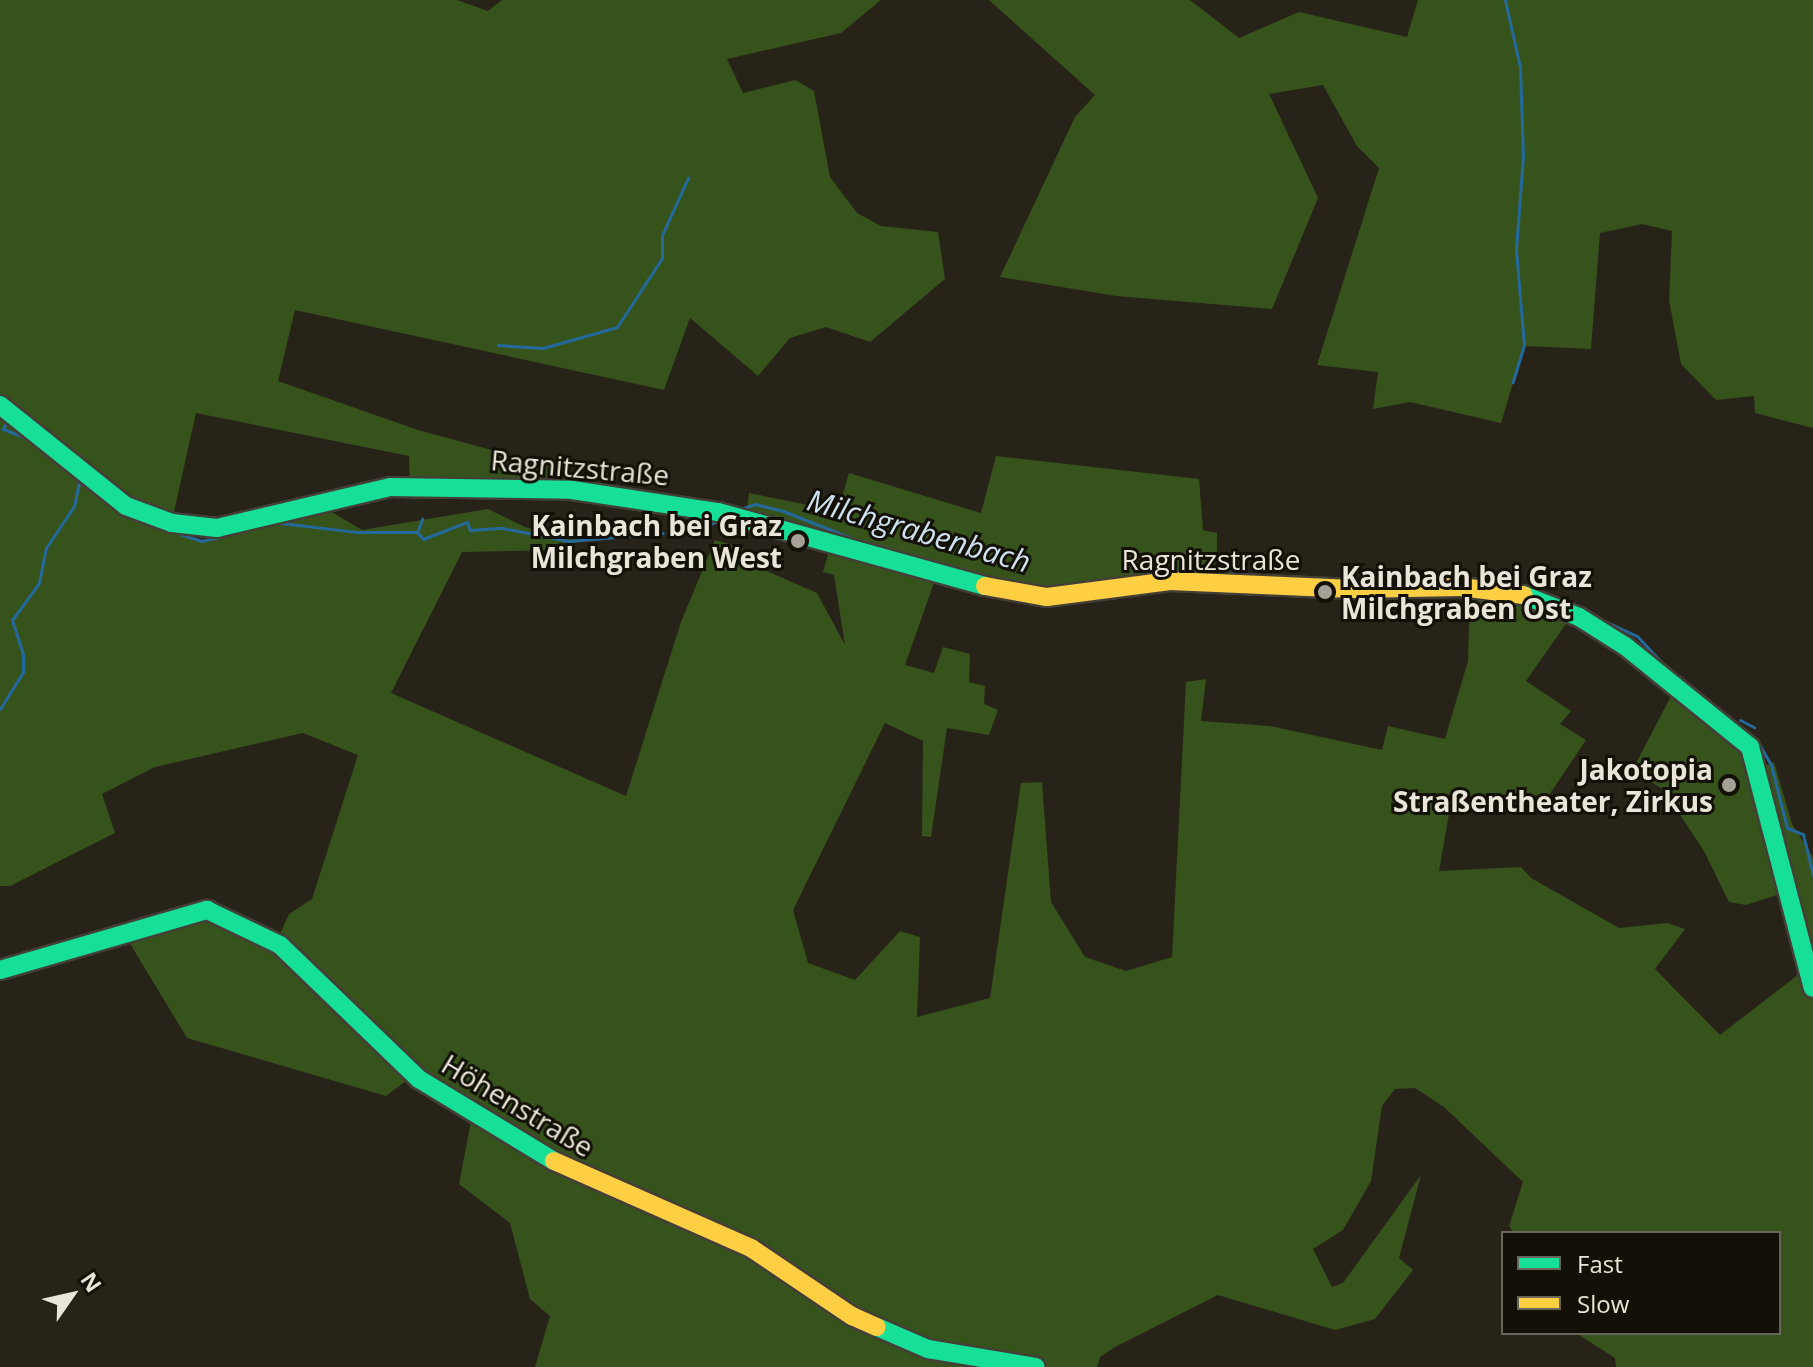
<!DOCTYPE html>
<html>
<head>
<meta charset="utf-8">
<style>
	body { margin:0 }
	#map { position:relative; width:1813px; height:1367px; overflow:hidden; background:#272319; font-family:"Open Sans",sans-serif }
	div>[style] { position:absolute }
	.green>* { inset:0; background:#37531c }
	.stream>* { height:3px; margin:-1.5px; padding:0 1.5px; transform-origin:1.5px; border-radius:1.5px; background:#24699c }
	.roads { filter:drop-shadow(2px 0 #433f37) drop-shadow(-2px 0 #433f37) drop-shadow(0 2px #433f37) drop-shadow(0 -2px #433f37) }
	.fast>* { height:18px; margin:-9px; padding:0 9px; transform-origin:9px; border-radius:9px; background:#16e098 }
	.slow>* { height:18px; margin:-9px; padding:0 9px; transform-origin:9px; border-radius:9px; background:#ffcf43 }
	.dots>* { width:22px; height:22px; translate:-50% -50%; box-sizing:border-box; border:4px solid #131007; border-radius:50% }
	span { translate:-50% -50%; white-space:nowrap; text-align:center; line-height:1.15; -webkit-text-stroke:6px #131007; paint-order:stroke }
	.street-label { font-size:28px; color:#e9e5d9 }
	.poi-label { font-size:28px; color:#e9e5d9; font-weight:700 }
	.right { translate:-100% -50%; text-align:right }
	.left { translate:0 -50%; text-align:left }
	.water-label { font-size:30px; color:#cfe1f1; font-style:italic }
	.legend { position:absolute; left:1501px; top:1231px; width:280px; height:104px; box-sizing:border-box; background:#131007; border:2px solid #69655b; margin:0; padding:10px 14px; list-style:none; font-size:24px; color:#e9e5d9 }
	.legend li { display:flex; align-items:center; gap:16px; height:40px }
	.legend b { width:40px; border:2px solid #69655b }
	.north { position:absolute; left:32px; top:1255px; width:80px; height:80px; -webkit-text-stroke:6px #131007; paint-order:stroke; rotate:56deg; font-size:22px; font-weight:700; line-height:32px; text-align:center; color:#e9e5d9 }
	.north::after { content:''; display:block; margin:auto; width:28px; height:36px; background:#e9e5d9; clip-path:polygon(50% 0,100% 100%,50% 72%,0 100%) }
</style>
</head>
<body>
<div id="map">
	<div class="green">
		<div style="clip-path:polygon(0 0,457px 0,488px 11px,502px 0,881px 0,841px 33px,727px 59px,743px 93px,795px 80px,814px 91px,830px 177px,857px 213px,881px 226px,938px 232px,945px 279px,870px 342px,826px 327px,790px 338px,758px 376px,690px 318px,664px 390px,295px 310px,278px 381px,418px 430px,576px 473px,557px 499px,410px 491px,409px 456px,196px 413px,170px 530px,201px 541px,330px 511px,362px 530px,488px 509px,525px 527px,581px 539px,565px 550px,462px 552px,391px 693px,626px 796px,681px 622px,715px 540px,743px 548px,744px 561px,817px 593px,845px 645px,834px 575px,823px 572px,833px 537px,747px 511px,749px 493px,838px 511px,849px 473px,981px 513px,996px 456px,1199px 479px,1203px 530px,1217px 533px,1217px 553px,1228px 554px,1234px 592px,1125px 591px,1078px 601px,936px 577px,905px 665px,934px 673px,943px 647px,970px 654px,969px 682px,985px 686px,984px 704px,998px 710px,989px 735px,947px 728px,931px 837px,922px 836px,923px 741px,885px 723px,793px 910px,808px 963px,855px 980px,900px 931px,920px 937px,917px 1017px,990px 998px,1021px 783px,1042px 782px,1051px 902px,1085px 957px,1126px 971px,1172px 957px,1186px 682px,1206px 679px,1201px 721px,1270px 726px,1382px 750px,1388px 726px,1445px 739px,1468px 661px,1470px 593px,1520px 601px,1570px 618px,1526px 681px,1571px 711px,1560px 724px,1586px 740px,1549px 795px,1452px 797px,1439px 871px,1521px 867px,1531px 878px,1619px 928px,1667px 923px,1685px 929px,1655px 969px,1720px 1035px,1799px 974px,1780px 894px,1746px 905px,1729px 902px,1704px 851px,1663px 789px,1632px 771px,1680px 679px,1731px 728px,1784px 844px,1766px 765px,1774px 762px,1792px 824px,1813px 857px,1813px 1367px,1616px 1367px,1615px 1358px,1576px 1333px,1779px 1333px,1779px 1233px,1514px 1233px,1509px 1226px,1523px 1182px,1444px 1107px,1415px 1088px,1395px 1089px,1382px 1106px,1371px 1181px,1343px 1230px,1313px 1249px,1332px 1287px,1343px 1283px,1421px 1175px,1399px 1258px,1413px 1270px,1375px 1319px,1335px 1330px,1218px 1295px,1115px 1347px,1100px 1357px,1097px 1367px,535px 1367px,550px 1316px,530px 1299px,510px 1223px,459px 1184px,473px 1111px,419px 1071px,386px 1096px,187px 1038px,123px 932px,212px 902px,280px 934px,289px 914px,312px 899px,358px 755px,303px 733px,155px 767px,102px 794px,115px 833px,10px 886px,0 886px)"></div>
		<div style="clip-path:polygon(989px 0,1190px 0,1239px 38px,1299px 12px,1407px 37px,1418px 0,1813px 0,1813px 428px,1755px 413px,1754px 396px,1716px 400px,1681px 364px,1669px 300px,1672px 231px,1642px 224px,1600px 233px,1591px 349px,1524px 346px,1501px 423px,1410px 402px,1373px 409px,1378px 372px,1317px 365px,1379px 168px,1357px 146px,1323px 85px,1269px 94px,1318px 198px,1272px 309px,1116px 296px,1000px 277px,1075px 117px,1095px 95px)"></div>
	</div>
	<div class="stream">
		<div style="left:1505px;top:0;width:69px;rotate:77.4deg"></div>
		<div style="left:1520px;top:67px;width:89px;rotate:88.1deg"></div>
		<div style="left:1523px;top:156px;width:94px;rotate:94.3deg"></div>
		<div style="left:1516px;top:250px;width:95px;rotate:85.2deg"></div>
		<div style="left:1524px;top:345px;width:39px;rotate:107deg"></div>
		<div style="left:498px;top:345px;width:45px;rotate:3.8deg"></div>
		<div style="left:543px;top:348px;width:77px;rotate:-15.8deg"></div>
		<div style="left:617px;top:327px;width:82px;rotate:-56.9deg"></div>
		<div style="left:662px;top:258px;width:23px;rotate:-90deg"></div>
		<div style="left:662px;top:235px;width:63px;rotate:-65.5deg"></div>
		<div style="left:7px;top:421px;width:9px;rotate:117deg"></div>
		<div style="left:3px;top:429px;width:25px;rotate:21deg"></div>
		<div style="left:740px;top:509px;width:16px;rotate:-18deg"></div>
		<div style="left:755px;top:504px;width:29px;rotate:14deg"></div>
		<div style="left:783px;top:511px;width:76px;rotate:21.5deg"></div>
		<div style="left:854px;top:539px;width:167px;rotate:15.6deg"></div>
		<div style="left:281px;top:523px;width:77px;rotate:6.8deg"></div>
		<div style="left:357px;top:532px;width:60px"></div>
		<div style="left:417px;top:532px;width:9px;rotate:49deg"></div>
		<div style="left:423px;top:539px;width:47px;rotate:-21.1deg"></div>
		<div style="left:467px;top:522px;width:9px;rotate:69deg"></div>
		<div style="left:470px;top:530px;width:32px;rotate:-4deg"></div>
		<div style="left:502px;top:528px;width:68px;rotate:11deg"></div>
		<div style="left:569px;top:541px;width:94px;rotate:-4.9deg"></div>
		<div style="left:706px;top:525px;width:14px;rotate:-17deg"></div>
		<div style="left:418px;top:530px;width:12px;rotate:-70deg"></div>
		<div style="left:180px;top:534px;width:22px;rotate:18deg"></div>
		<div style="left:201px;top:541px;width:18px;rotate:-13deg"></div>
		<div style="left:1177px;top:571px;width:69px;rotate:2.5deg"></div>
		<div style="left:1336px;top:578px;width:20px"></div>
		<div style="left:1377px;top:578px;width:68px"></div>
		<div style="left:1471px;top:578px;width:20px;rotate:9deg"></div>
		<div style="left:1082px;top:583px;width:36px;rotate:-8deg"></div>
		<div style="left:1600px;top:619px;width:41px;rotate:24.7deg"></div>
		<div style="left:1637px;top:636px;width:40px;rotate:47deg"></div>
		<div style="left:0;top:709px;width:44px;rotate:-58.1deg"></div>
		<div style="left:23px;top:672px;width:18px;rotate:-90deg"></div>
		<div style="left:23px;top:654px;width:36px;rotate:-108deg"></div>
		<div style="left:12px;top:620px;width:46px;rotate:-53.9deg"></div>
		<div style="left:39px;top:583px;width:36px;rotate:-79deg"></div>
		<div style="left:46px;top:548px;width:50px;rotate:-56.3deg"></div>
		<div style="left:74px;top:506px;width:29px;rotate:-78deg"></div>
		<div style="left:1740px;top:720px;width:16px;rotate:27deg"></div>
		<div style="left:1759px;top:744px;width:24px;rotate:60deg"></div>
		<div style="left:1771px;top:765px;width:65px;rotate:75.7deg"></div>
		<div style="left:1787px;top:828px;width:17px;rotate:21deg"></div>
		<div style="left:1803px;top:834px;width:42px;rotate:76.3deg"></div>
	</div>
	<div class="roads">
		<div class="fast">
			<div style="left:0;top:405px;width:161px;rotate:38.7deg"></div>
			<div style="left:126px;top:506px;width:49px;rotate:20.3deg"></div>
			<div style="left:172px;top:523px;width:45px;rotate:6.3deg"></div>
			<div style="left:217px;top:528px;width:178px;rotate:-13.3deg"></div>
			<div style="left:390px;top:487px;width:182px;rotate:0.9deg"></div>
			<div style="left:572px;top:490px;width:148px;rotate:8.6deg"></div>
			<div style="left:718px;top:512px;width:277px;rotate:15.5deg"></div>
			<div style="left:1523px;top:595px;width:60px;rotate:21.4deg"></div>
			<div style="left:1579px;top:617px;width:54px;rotate:32.2deg"></div>
			<div style="left:1625px;top:646px;width:161px;rotate:38.9deg"></div>
			<div style="left:1750px;top:747px;width:249px;rotate:75.4deg"></div>
			<div style="left:0;top:970px;width:216px;rotate:-16.2deg"></div>
			<div style="left:207px;top:910px;width:81px;rotate:25.6deg"></div>
			<div style="left:280px;top:945px;width:193px;rotate:44deg"></div>
			<div style="left:419px;top:1079px;width:158px;rotate:31.3deg"></div>
			<div style="left:877px;top:1327px;width:56px;rotate:23.3deg"></div>
			<div style="left:928px;top:1349px;width:109px;rotate:9.5deg"></div>
		</div>
		<div class="slow">
			<div style="left:985px;top:586px;width:63px;rotate:10.1deg"></div>
			<div style="left:1047px;top:597px;width:124px;rotate:-7.4deg"></div>
			<div style="left:1170px;top:581px;width:184px;rotate:2.5deg"></div>
			<div style="left:1354px;top:589px;width:107px;rotate:-1.1deg"></div>
			<div style="left:1461px;top:587px;width:63px;rotate:7.4deg"></div>
			<div style="left:554px;top:1161px;width:215px;rotate:23.8deg"></div>
			<div style="left:751px;top:1248px;width:122px;rotate:34deg"></div>
			<div style="left:852px;top:1316px;width:27px;rotate:24deg"></div>
		</div>
	</div>
	<div class="dots">
		<div style="left:798px;top:541px;background:#a5a196"></div>
		<div style="left:1325px;top:592px;background:#a5a196"></div>
		<div style="left:1729px;top:785px;background:#a5a196"></div>
	</div>
	<div class="street-label">
		<span style="left:580px;top:467px;rotate:5deg">Ragnitzstraße</span>
		<span style="left:1211px;top:559px">Ragnitzstraße</span>
		<span style="left:518px;top:1105px;rotate:31deg">Höhenstraße</span>
	</div>
	<div class="poi-label">
		<span class="right" style="left:782px;top:541px">Kainbach bei Graz<br>Milchgraben West</span>
		<span class="left" style="left:1341px;top:592px">Kainbach bei Graz<br>Milchgraben Ost</span>
		<span class="right" style="left:1713px;top:785px">Jakotopia<br>Straßentheater, Zirkus</span>
	</div>
	<div class="water-label">
		<span style="left:919px;top:531px;rotate:16deg">Milchgrabenbach</span>
	</div>
	<ul class="legend">
	<li><b style="height:10px;background:#16e098"></b>Fast</li>
	<li><b style="height:10px;background:#ffcf43"></b>Slow</li>
	</ul>
	<div class="north">N</div>
</div>
</body>
</html>
